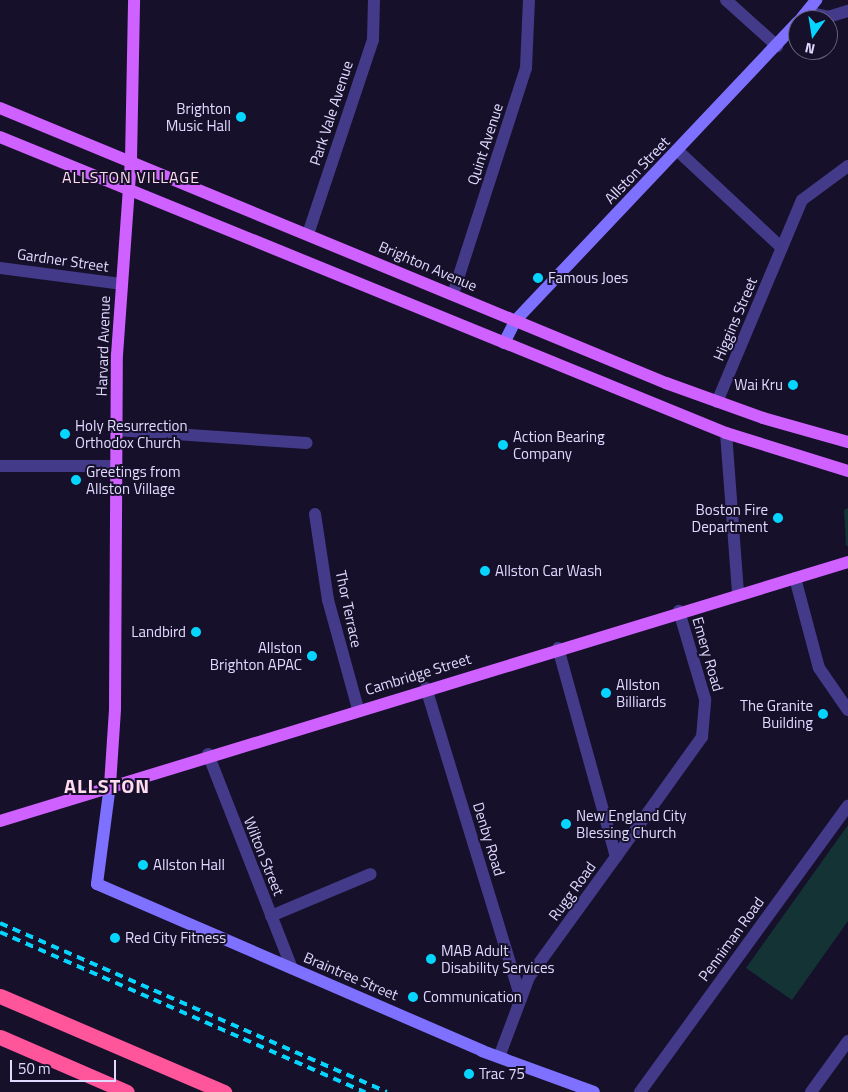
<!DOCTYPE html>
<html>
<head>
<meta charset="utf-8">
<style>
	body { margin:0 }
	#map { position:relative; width:848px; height:1092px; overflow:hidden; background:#17102a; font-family:"Titillium Web",sans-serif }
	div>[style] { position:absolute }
	.green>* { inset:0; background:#133334 }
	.street>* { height:12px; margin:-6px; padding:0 6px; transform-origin:6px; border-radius:6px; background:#433b8a }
	.secondary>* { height:12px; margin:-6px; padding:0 6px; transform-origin:6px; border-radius:6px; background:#7e71ff }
	.primary>* { height:12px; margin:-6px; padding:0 6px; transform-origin:6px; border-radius:6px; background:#ce61ff }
	.highway>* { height:15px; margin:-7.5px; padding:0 7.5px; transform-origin:7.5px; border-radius:7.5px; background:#ff559b }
	.rail>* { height:4px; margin-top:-2px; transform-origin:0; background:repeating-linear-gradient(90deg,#06d5ff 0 8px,transparent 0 14px) }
	.dots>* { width:14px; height:14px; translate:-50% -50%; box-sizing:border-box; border:2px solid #17102a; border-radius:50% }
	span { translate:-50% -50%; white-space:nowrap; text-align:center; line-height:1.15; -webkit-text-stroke:4px #17102a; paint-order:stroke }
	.poi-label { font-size:15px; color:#e0daff }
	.right { translate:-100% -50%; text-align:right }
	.left { translate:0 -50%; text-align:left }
	.street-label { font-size:15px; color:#e0daff }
	.neighbourhood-label { font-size:16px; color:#ffdcf0; letter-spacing:1px }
	.district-label { font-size:20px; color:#ffdcf0; font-weight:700; letter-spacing:1px }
	.north { position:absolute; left:788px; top:10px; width:50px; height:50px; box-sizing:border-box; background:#17102a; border:1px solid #67617f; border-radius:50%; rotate:193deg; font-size:14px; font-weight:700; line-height:20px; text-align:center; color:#e0daff }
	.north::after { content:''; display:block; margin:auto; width:18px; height:22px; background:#06d5ff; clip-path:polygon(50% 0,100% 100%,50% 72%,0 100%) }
	.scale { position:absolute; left:10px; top:1060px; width:106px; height:22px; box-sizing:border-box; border:2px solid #e0daff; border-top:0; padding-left:6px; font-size:15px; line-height:18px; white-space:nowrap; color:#e0daff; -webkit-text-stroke:4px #17102a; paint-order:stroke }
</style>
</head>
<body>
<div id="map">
	<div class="green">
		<div style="clip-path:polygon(848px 508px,848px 546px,846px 546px,844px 510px)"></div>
		<div style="clip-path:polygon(848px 825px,848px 921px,792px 1000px,746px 968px)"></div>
	</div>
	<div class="street">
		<div style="left:726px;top:0;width:69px;rotate:42deg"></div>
		<div style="left:807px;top:12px;width:22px;rotate:13deg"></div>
		<div style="left:828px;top:17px;width:21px;rotate:-17deg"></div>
		<div style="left:678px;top:151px;width:142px;rotate:43deg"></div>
		<div style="left:308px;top:234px;width:205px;rotate:-71.5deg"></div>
		<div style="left:373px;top:40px;width:40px;rotate:-88.6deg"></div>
		<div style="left:0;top:268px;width:122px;rotate:7.5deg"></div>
		<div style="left:453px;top:294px;width:237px;rotate:-72.1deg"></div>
		<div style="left:526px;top:68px;width:68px;rotate:-87.5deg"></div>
		<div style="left:717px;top:402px;width:219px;rotate:-67.2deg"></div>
		<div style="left:802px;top:200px;width:57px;rotate:-36.5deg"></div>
		<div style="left:116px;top:430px;width:191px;rotate:3.9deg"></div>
		<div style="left:726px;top:433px;width:161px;rotate:85.7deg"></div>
		<div style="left:0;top:466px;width:116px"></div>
		<div style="left:315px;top:514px;width:87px;rotate:81.4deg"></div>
		<div style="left:328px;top:600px;width:113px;rotate:74.6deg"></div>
		<div style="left:795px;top:578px;width:93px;rotate:75.1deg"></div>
		<div style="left:819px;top:668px;width:51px;rotate:55.4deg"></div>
		<div style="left:426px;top:688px;width:325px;rotate:73deg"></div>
		<div style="left:208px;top:754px;width:230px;rotate:68.6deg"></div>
		<div style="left:616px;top:857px;width:148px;rotate:-54.4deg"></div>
		<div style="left:702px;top:737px;width:38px;rotate:-85deg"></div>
		<div style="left:705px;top:699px;width:92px;rotate:-106.5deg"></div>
		<div style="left:271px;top:916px;width:108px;rotate:-22.8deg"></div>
		<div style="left:499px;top:1057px;width:85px;rotate:-69.4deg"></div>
		<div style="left:529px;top:977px;width:148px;rotate:-54.1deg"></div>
		<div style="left:616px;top:857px;width:217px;rotate:-105.5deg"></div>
		<div style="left:640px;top:1092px;width:354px;rotate:-54deg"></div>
		<div style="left:811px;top:1092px;width:63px;rotate:-54deg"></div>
	</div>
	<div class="secondary">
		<div style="left:800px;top:20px;width:26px;rotate:-51deg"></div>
		<div style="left:504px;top:343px;width:25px;rotate:-63deg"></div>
		<div style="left:515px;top:321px;width:412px;rotate:-46.6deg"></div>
		<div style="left:110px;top:785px;width:100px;rotate:97.5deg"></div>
		<div style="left:97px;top:884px;width:420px;rotate:23.4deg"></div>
		<div style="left:482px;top:1051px;width:119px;rotate:20.1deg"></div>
	</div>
	<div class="primary">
		<div style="left:0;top:108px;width:721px;rotate:22.44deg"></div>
		<div style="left:666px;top:383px;width:103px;rotate:19.8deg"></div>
		<div style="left:763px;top:418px;width:88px;rotate:15.8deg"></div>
		<div style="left:0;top:137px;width:784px;rotate:22.18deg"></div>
		<div style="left:726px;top:433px;width:128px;rotate:17.3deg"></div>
		<div style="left:110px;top:785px;width:76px;rotate:-86.2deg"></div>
		<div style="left:115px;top:709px;width:354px;rotate:-89.7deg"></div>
		<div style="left:117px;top:355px;width:196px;rotate:-85.9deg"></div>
		<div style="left:131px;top:160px;width:160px;rotate:-88.9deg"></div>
		<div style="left:0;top:821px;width:887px;rotate:-16.98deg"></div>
	</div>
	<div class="highway">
		<div style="left:0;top:996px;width:244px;rotate:23.2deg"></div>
		<div style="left:0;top:1037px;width:138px;rotate:23.4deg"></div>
	</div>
	<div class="rail">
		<div style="left:0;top:923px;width:422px;rotate:23.6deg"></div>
		<div style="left:0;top:932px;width:399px;rotate:23.7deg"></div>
	</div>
	<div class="dots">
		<div style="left:241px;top:117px;background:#06d5ff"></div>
		<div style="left:538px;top:278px;background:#06d5ff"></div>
		<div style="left:793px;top:385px;background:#06d5ff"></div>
		<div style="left:65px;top:434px;background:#06d5ff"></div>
		<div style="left:503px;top:445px;background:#06d5ff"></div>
		<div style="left:76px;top:480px;background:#06d5ff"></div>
		<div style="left:778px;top:518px;background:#06d5ff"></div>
		<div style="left:485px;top:571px;background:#06d5ff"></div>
		<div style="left:196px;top:632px;background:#06d5ff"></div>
		<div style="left:312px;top:656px;background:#06d5ff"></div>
		<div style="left:606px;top:693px;background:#06d5ff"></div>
		<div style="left:823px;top:714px;background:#06d5ff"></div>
		<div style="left:566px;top:824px;background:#06d5ff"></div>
		<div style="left:143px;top:865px;background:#06d5ff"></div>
		<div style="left:115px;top:938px;background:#06d5ff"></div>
		<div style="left:431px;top:959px;background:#06d5ff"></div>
		<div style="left:413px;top:997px;background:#06d5ff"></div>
		<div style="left:469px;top:1074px;background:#06d5ff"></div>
	</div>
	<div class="poi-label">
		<span class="right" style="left:231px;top:117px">Brighton<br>Music Hall</span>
		<span class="left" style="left:548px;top:278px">Famous Joes</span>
		<span class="right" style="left:783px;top:385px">Wai Kru</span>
		<span class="left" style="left:75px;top:434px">Holy Resurrection<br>Orthodox Church</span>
		<span class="left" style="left:513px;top:445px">Action Bearing<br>Company</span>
		<span class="left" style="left:86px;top:480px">Greetings from<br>Allston Village</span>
		<span class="right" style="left:768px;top:518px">Boston Fire<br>Department</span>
		<span class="left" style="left:495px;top:571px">Allston Car Wash</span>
		<span class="right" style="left:186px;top:632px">Landbird</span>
		<span class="right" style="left:302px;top:656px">Allston<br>Brighton APAC</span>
		<span class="left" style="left:616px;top:693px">Allston<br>Billiards</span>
		<span class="right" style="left:813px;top:714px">The Granite<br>Building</span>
		<span class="left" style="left:576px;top:824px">New England City<br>Blessing Church</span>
		<span class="left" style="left:153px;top:865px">Allston Hall</span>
		<span class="left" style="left:125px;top:938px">Red City Fitness</span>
		<span class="left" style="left:441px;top:959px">MAB Adult<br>Disability Services</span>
		<span class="left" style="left:423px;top:997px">Communication</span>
		<span class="left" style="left:479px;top:1074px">Trac 75</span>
	</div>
	<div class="street-label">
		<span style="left:331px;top:113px;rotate:-72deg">Park Vale Avenue</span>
		<span style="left:485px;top:144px;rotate:-72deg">Quint Avenue</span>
		<span style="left:637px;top:170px;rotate:-46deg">Allston Street</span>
		<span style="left:63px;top:260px;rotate:8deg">Gardner Street</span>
		<span style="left:428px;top:266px;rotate:23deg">Brighton Avenue</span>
		<span style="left:735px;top:319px;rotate:-67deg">Higgins Street</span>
		<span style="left:103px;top:346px;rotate:-88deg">Harvard Avenue</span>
		<span style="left:349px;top:609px;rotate:78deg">Thor Terrace</span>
		<span style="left:708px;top:654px;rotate:74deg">Emery Road</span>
		<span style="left:418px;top:674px;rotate:-17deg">Cambridge Street</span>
		<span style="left:489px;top:839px;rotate:73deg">Denby Road</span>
		<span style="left:264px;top:856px;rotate:68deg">Wilton Street</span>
		<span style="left:572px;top:891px;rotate:-54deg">Rugg Road</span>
		<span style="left:731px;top:939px;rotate:-54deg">Penniman Road</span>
		<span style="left:351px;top:976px;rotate:23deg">Braintree Street</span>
	</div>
	<div class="neighbourhood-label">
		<span style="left:131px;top:177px">ALLSTON VILLAGE</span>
	</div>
	<div class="district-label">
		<span style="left:107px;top:785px">ALLSTON</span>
	</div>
	<div class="north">N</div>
	<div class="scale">50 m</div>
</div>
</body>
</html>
